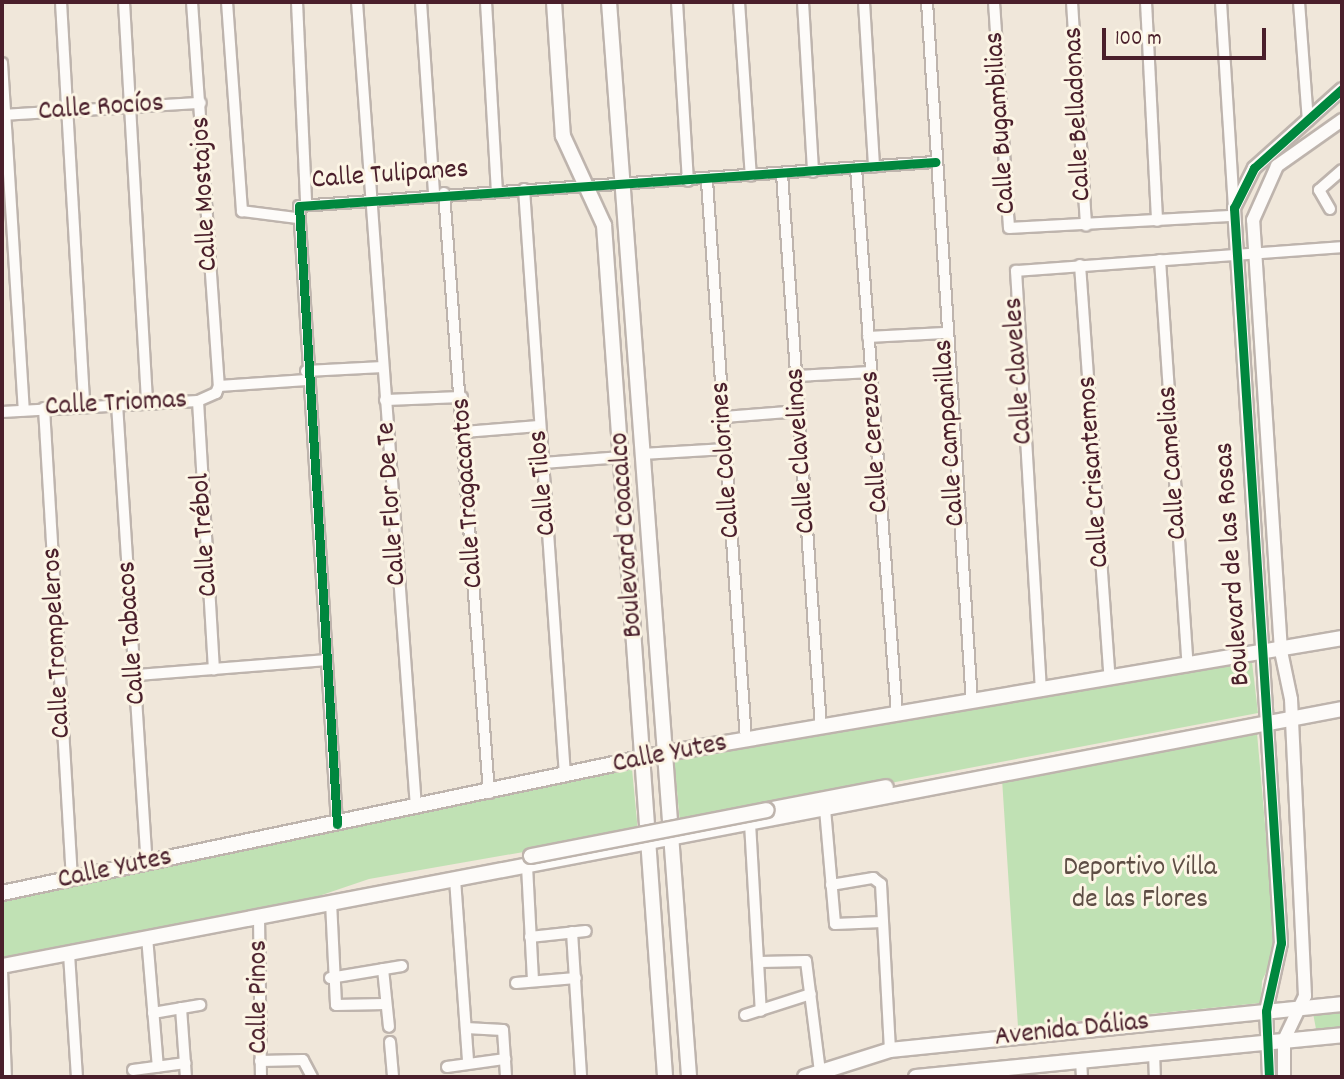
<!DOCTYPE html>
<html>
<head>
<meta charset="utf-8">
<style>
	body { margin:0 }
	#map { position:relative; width:1344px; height:1079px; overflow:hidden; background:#f0e7da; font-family:Dekko,sans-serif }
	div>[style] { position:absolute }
	.green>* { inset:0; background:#c0e1b4 }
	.roads { filter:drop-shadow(2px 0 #beb4ad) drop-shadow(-2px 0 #beb4ad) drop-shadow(0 2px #beb4ad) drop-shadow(0 -2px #beb4ad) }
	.minor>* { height:10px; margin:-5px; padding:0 5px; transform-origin:5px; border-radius:5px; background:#fdfbf9 }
	.tertiary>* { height:12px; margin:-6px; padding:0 6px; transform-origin:6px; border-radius:6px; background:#fdfbf9 }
	.secondary>* { height:14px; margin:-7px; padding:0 7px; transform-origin:7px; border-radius:7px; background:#fdfbf9 }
	.bridges { filter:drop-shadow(2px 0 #beb4ad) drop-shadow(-2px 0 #beb4ad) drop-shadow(0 2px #beb4ad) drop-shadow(0 -2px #beb4ad) }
	.secondary-bridge>* { height:14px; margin:-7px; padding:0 7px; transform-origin:7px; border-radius:7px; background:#fdfbf9 }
	.cycleway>* { height:9px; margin:-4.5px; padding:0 4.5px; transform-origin:4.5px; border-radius:4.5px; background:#00873e }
	span { translate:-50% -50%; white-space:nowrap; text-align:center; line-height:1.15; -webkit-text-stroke:6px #fcf5e5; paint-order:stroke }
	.street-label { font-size:28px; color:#4a1f2b }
	.park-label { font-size:28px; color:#5e4e45 }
	.frame { position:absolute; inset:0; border:4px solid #4a1f2b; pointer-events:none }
	.scale { position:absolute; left:1102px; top:28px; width:164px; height:32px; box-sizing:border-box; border:4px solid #4a1f2b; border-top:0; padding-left:9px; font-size:21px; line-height:24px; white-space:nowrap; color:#4a1f2b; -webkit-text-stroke:5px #fcf5e5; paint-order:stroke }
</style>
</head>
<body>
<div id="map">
	<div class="green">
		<div style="clip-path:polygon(1252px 662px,1258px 713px,680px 823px,674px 758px)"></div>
		<div style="clip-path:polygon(1257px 733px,1276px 950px,1262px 981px,1261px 1003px,1018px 1027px,1002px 779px)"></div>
		<div style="clip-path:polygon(632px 769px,638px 832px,369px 879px,313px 898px,2px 957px,2px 899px)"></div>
		<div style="clip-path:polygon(1342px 1008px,1342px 1027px,1316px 1029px,1313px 1013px)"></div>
	</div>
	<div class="roads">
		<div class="minor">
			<div style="left:61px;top:2px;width:405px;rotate:86.7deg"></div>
			<div style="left:124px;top:2px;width:400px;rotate:86.7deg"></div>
			<div style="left:192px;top:2px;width:385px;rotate:86deg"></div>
			<div style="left:227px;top:2px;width:210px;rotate:85.9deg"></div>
			<div style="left:242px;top:211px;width:55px;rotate:7.3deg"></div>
			<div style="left:297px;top:2px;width:201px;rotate:87.4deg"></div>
			<div style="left:357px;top:2px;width:808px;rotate:85.81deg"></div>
			<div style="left:421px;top:2px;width:192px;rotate:86.1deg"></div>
			<div style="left:486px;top:2px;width:189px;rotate:86.7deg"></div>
			<div style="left:677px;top:2px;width:179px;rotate:86.5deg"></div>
			<div style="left:739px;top:2px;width:174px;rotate:86.1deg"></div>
			<div style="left:803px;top:2px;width:170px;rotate:86.6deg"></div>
			<div style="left:864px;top:2px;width:165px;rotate:86.5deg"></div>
			<div style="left:927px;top:2px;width:702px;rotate:86.33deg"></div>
			<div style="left:994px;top:2px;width:226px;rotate:86.2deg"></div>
			<div style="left:1009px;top:228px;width:225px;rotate:-3.1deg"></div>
			<div style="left:1072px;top:2px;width:224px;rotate:86.4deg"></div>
			<div style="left:1146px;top:2px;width:219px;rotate:87.1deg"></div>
			<div style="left:1221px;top:2px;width:205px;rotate:86.4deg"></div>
			<div style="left:1299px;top:2px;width:119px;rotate:85.7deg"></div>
			<div style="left:2px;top:63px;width:348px;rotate:86.4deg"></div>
			<div style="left:2px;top:115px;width:199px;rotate:-3.5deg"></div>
			<div style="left:856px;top:168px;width:549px;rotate:85.71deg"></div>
			<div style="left:782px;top:174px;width:555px;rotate:85.97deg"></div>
			<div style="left:707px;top:181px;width:560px;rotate:86.01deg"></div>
			<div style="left:524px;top:189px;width:588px;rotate:86deg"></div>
			<div style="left:444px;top:193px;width:602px;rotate:85.71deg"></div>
			<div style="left:1330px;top:209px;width:22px;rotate:-120deg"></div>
			<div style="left:1319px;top:190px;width:30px;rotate:-41deg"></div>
			<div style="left:1160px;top:260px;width:407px;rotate:86.1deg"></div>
			<div style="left:1080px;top:265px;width:415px;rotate:85.9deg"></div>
			<div style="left:868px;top:337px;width:76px;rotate:-3deg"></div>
			<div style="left:306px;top:371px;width:77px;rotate:-3deg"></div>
			<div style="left:796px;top:376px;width:75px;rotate:-3.1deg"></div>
			<div style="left:385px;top:400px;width:77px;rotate:-2.2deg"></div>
			<div style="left:198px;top:401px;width:269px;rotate:86.6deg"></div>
			<div style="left:117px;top:404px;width:460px;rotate:86.3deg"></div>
			<div style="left:44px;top:408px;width:472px;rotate:86.6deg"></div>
			<div style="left:2px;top:412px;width:196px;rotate:-3.2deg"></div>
			<div style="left:198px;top:401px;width:20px;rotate:-24deg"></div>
			<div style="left:216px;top:393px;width:8px;rotate:-67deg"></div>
			<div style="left:219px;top:386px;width:88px;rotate:-3.9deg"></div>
			<div style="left:724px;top:417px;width:76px;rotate:-4.5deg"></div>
			<div style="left:464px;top:432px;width:75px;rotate:-4.6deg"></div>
			<div style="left:642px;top:454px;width:84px;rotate:-3.4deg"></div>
			<div style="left:543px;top:463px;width:79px;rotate:-4.3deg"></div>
			<div style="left:136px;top:675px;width:190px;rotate:-4.5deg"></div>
			<div style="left:1041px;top:691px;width:421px;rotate:-93.4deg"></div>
			<div style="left:1016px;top:271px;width:327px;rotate:-4.2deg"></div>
			<div style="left:825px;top:809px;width:115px;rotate:85deg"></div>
			<div style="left:835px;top:924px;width:47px;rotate:-2.4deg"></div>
			<div style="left:750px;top:823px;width:188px;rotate:86.7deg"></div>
			<div style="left:337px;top:824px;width:619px;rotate:-93.52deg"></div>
			<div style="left:299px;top:206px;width:638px;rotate:-3.96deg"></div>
			<div style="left:527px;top:866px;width:115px;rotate:87deg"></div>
			<div style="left:455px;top:879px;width:183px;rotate:85.9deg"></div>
			<div style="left:831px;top:885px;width:43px;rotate:-9.5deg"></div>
			<div style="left:873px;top:878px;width:10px;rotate:37deg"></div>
			<div style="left:881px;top:884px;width:166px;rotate:86.9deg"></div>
			<div style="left:331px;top:902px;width:103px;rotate:87.2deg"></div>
			<div style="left:336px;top:1005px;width:49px;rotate:-1.2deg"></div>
			<div style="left:259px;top:916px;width:161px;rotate:89.3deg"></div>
			<div style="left:572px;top:932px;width:145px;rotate:86.4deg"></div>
			<div style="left:147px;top:937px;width:130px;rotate:85.2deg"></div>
			<div style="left:530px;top:937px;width:56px;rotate:-6.1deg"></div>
			<div style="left:69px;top:954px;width:123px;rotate:86.3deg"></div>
			<div style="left:760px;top:962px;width:46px;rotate:-1.2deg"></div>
			<div style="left:806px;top:961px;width:112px;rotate:82.8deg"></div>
			<div style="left:383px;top:969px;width:58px;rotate:84.1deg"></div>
			<div style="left:2px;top:970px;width:107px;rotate:87.9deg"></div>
			<div style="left:330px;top:978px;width:73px;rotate:-9.5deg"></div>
			<div style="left:516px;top:983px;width:60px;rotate:-4.8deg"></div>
			<div style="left:181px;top:1008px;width:69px;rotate:85.9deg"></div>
			<div style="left:153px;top:1013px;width:48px;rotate:-9.7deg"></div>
			<div style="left:745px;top:1015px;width:69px;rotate:-17.7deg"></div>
			<div style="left:466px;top:1028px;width:37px;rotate:3deg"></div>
			<div style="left:503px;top:1030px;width:47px;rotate:86.3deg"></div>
			<div style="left:390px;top:1042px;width:35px;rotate:85deg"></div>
			<div style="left:1154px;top:1052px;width:25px;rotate:88deg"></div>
			<div style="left:1081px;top:1059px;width:18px;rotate:87deg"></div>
			<div style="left:260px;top:1061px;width:43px;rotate:-1.3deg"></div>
			<div style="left:303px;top:1060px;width:19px;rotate:62deg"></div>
			<div style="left:447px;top:1067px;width:59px;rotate:-7.9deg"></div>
			<div style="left:133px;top:1070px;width:53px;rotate:-7.5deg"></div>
		</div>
		<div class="tertiary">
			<div style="left:1269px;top:1077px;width:66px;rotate:-92.6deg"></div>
			<div style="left:1266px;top:1011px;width:70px;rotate:-77.6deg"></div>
			<div style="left:1281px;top:943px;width:737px;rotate:-93.66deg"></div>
			<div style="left:1234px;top:208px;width:45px;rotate:-63.4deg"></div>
			<div style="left:1254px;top:168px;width:118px;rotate:-41.9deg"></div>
			<div style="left:1284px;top:1077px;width:37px;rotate:-90deg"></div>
			<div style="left:1284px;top:1040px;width:49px;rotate:-64.5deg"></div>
			<div style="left:1305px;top:996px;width:297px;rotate:-92.7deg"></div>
			<div style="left:1291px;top:699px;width:49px;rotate:-101.8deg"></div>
			<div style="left:1281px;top:651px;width:432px;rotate:-93.7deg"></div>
			<div style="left:1253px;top:220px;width:59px;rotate:-66deg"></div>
			<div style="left:1277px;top:166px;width:80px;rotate:-35.3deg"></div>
		</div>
		<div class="secondary">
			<div style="left:554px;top:2px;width:134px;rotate:86.2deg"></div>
			<div style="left:563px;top:136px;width:98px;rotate:65.3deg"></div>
			<div style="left:604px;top:225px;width:854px;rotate:85.9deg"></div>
			<div style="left:609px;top:2px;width:1078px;rotate:85.74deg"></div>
			<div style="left:767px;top:810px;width:121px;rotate:-10.9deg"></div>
			<div style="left:2px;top:893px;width:679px;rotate:-11.91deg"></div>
			<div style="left:666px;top:753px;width:686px;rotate:-9.65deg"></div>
			<div style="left:2px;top:966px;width:1364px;rotate:-10.86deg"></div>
			<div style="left:805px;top:1077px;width:89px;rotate:-17.6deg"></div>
			<div style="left:890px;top:1050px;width:454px;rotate:-5.8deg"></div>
			<div style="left:916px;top:1077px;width:428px;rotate:-5.6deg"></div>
		</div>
	</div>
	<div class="bridges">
		<div class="secondary-bridge">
			<div style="left:531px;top:856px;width:240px;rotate:-11deg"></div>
		</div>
	</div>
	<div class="cycleway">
		<div style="left:337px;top:824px;width:619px;rotate:-93.52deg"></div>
		<div style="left:299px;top:206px;width:638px;rotate:-3.96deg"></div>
		<div style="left:1269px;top:1077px;width:66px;rotate:-92.6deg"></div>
		<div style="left:1266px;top:1011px;width:70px;rotate:-77.6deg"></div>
		<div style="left:1281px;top:943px;width:737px;rotate:-93.66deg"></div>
		<div style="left:1234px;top:208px;width:45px;rotate:-63.4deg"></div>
		<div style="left:1254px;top:168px;width:118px;rotate:-41.9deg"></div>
	</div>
	<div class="street-label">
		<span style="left:101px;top:109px;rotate:-4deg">Calle Rocíos</span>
		<span style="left:1079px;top:114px;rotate:-93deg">Calle Belladonas</span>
		<span style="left:1002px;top:123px;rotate:-94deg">Calle Bugambilias</span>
		<span style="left:390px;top:176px;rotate:-4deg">Calle Tulipanes</span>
		<span style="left:206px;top:194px;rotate:-93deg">Calle Mostajos</span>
		<span style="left:1020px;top:371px;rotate:-94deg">Calle Claveles</span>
		<span style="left:116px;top:405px;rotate:-3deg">Calle Triomas</span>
		<span style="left:951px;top:433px;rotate:-94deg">Calle Campanillas</span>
		<span style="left:876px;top:442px;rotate:-94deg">Calle Cerezos</span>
		<span style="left:802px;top:451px;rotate:-94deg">Calle Clavelinas</span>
		<span style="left:727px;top:460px;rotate:-94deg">Calle Colorines</span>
		<span style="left:1174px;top:463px;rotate:-94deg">Calle Camelias</span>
		<span style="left:1095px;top:472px;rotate:-94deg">Calle Crisantemos</span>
		<span style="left:544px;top:483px;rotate:-95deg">Calle Tilos</span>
		<span style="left:469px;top:493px;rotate:-94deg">Calle Tragacantos</span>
		<span style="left:393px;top:504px;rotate:-94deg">Calle Flor De Te</span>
		<span style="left:206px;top:535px;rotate:-94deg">Calle Trébol</span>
		<span style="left:628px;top:535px;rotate:-94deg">Boulevard Coacalco</span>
		<span style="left:1234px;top:564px;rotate:-94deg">Boulevard de las Rosas</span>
		<span style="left:133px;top:633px;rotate:-94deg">Calle Tabacos</span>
		<span style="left:58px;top:643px;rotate:-93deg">Calle Trompeleros</span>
		<span style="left:670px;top:755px;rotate:-11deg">Calle Yutes</span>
		<span style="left:115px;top:870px;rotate:-12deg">Calle Yutes</span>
		<span style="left:260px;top:997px;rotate:-90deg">Calle Pinos</span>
		<span style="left:1072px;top:1031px;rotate:-6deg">Avenida Dálias</span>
	</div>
	<div class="park-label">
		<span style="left:1140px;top:885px">Deportivo Villa<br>de las Flores</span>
	</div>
	<div class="frame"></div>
	<div class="scale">100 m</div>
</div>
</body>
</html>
